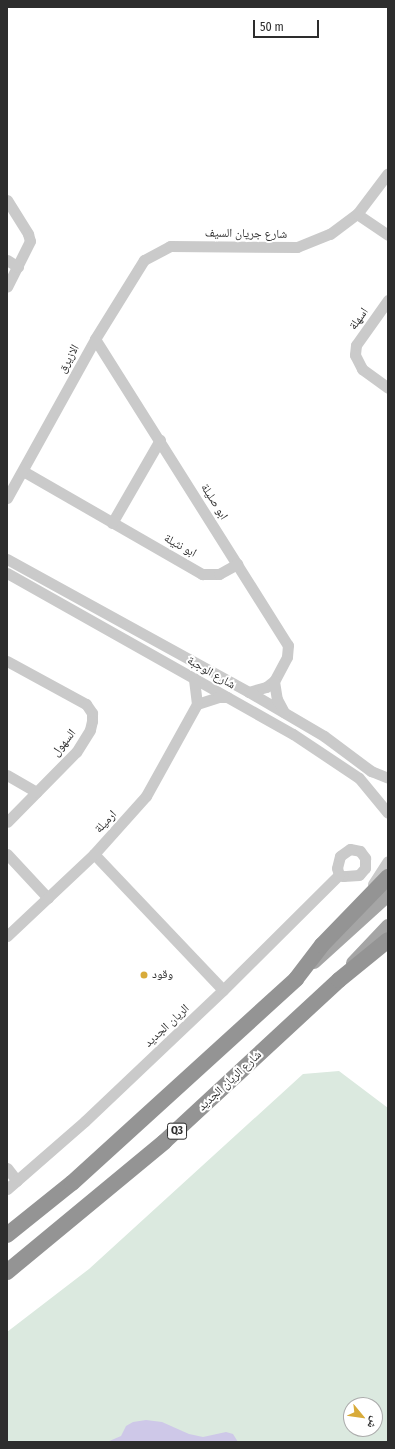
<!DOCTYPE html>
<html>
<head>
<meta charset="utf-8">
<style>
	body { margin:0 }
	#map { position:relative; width:395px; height:1449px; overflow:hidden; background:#fff; font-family:"Fira Sans Condensed","Noto Naskh Arabic",sans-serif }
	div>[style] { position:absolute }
	.green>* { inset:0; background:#dbe9df }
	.water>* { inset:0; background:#cec8e8 }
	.minor>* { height:11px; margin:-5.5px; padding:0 5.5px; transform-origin:5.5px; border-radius:5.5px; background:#cacaca }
	.major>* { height:14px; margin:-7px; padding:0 7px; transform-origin:7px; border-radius:7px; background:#a5a5a5 }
	.highway>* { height:16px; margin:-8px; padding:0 8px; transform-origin:8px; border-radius:8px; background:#949494 }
	.dots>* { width:11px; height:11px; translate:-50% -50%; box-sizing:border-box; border:2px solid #fff; border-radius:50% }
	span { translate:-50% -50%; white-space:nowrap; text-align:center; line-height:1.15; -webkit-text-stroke:4px #fff; paint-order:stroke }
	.shield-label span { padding:1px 3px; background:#fff; border:1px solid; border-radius:3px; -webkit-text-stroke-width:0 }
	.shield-label { font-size:11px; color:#2d2d2d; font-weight:700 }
	.street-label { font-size:12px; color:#2d2d2d }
	.poi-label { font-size:12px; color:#2d2d2d }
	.left { translate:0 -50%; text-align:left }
	.frame { position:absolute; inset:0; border:8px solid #2d2d2d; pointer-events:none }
	.north { position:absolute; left:343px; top:1397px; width:40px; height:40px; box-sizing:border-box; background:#fff; border:1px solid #ababab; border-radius:50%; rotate:119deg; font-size:11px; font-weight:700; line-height:16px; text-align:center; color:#2d2d2d }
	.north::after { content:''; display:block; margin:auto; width:14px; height:18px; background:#d8ab3a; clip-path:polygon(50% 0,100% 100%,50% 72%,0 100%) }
	.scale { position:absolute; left:253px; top:20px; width:66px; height:18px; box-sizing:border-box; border:2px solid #2d2d2d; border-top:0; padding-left:5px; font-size:12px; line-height:14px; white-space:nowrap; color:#2d2d2d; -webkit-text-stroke:3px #fff; paint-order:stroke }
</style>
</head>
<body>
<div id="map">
	<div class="green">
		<div style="clip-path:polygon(evenodd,339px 1071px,388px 1108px,388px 1442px,7px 1442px,7px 1332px,89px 1269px,303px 1074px,339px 1071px,351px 1405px,375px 1405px,375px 1429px,351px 1429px,351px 1405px)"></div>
	</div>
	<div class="water">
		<div style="clip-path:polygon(146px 1420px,162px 1422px,189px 1434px,203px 1437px,226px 1432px,233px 1434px,238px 1442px,107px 1442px,121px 1436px,126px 1426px,133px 1422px)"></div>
	</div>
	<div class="minor">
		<div style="left:7px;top:200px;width:40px;rotate:58deg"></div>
		<div style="left:28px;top:234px;width:7px;rotate:74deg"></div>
		<div style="left:30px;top:241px;width:51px;rotate:116.6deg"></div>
		<div style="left:357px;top:214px;width:37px;rotate:34deg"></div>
		<div style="left:7px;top:260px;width:13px;rotate:32deg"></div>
		<div style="left:388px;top:300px;width:55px;rotate:125.4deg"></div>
		<div style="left:356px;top:345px;width:10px;rotate:96deg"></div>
		<div style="left:355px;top:355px;width:16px;rotate:63deg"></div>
		<div style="left:362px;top:369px;width:32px;rotate:36deg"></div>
		<div style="left:95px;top:339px;width:362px;rotate:57.8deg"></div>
		<div style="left:288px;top:645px;width:12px;rotate:95deg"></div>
		<div style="left:287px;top:657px;width:27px;rotate:118deg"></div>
		<div style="left:274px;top:681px;width:10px;rotate:143deg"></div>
		<div style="left:266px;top:687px;width:18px;rotate:164deg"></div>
		<div style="left:23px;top:471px;width:207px;rotate:29.9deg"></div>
		<div style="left:202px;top:574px;width:17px"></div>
		<div style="left:219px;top:574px;width:21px;rotate:-29deg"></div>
		<div style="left:7px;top:498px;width:182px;rotate:-61deg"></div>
		<div style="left:95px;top:339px;width:93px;rotate:-58.2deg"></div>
		<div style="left:144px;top:260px;width:30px;rotate:-28deg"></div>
		<div style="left:170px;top:246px;width:127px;rotate:0.5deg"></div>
		<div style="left:297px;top:247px;width:35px;rotate:-22deg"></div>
		<div style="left:330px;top:234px;width:34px;rotate:-37deg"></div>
		<div style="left:357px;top:214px;width:51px;rotate:-52.9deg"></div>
		<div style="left:112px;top:523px;width:96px;rotate:-60deg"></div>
		<div style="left:7px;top:559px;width:276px;rotate:28.8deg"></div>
		<div style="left:249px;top:692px;width:87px;rotate:30.4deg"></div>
		<div style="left:324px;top:736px;width:59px;rotate:36.7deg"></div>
		<div style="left:371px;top:771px;width:18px;rotate:22deg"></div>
		<div style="left:7px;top:573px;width:328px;rotate:29.4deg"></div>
		<div style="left:293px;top:734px;width:79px;rotate:33.7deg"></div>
		<div style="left:359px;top:778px;width:45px;rotate:50.4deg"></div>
		<div style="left:7px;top:661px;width:90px;rotate:28.6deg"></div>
		<div style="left:86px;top:704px;width:11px;rotate:56deg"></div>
		<div style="left:92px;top:713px;width:8px;rotate:90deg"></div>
		<div style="left:92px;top:721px;width:9px;rotate:103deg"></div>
		<div style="left:90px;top:730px;width:26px;rotate:122deg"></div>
		<div style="left:76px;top:752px;width:98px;rotate:134.6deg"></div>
		<div style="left:274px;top:681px;width:18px;rotate:81deg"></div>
		<div style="left:277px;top:699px;width:15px;rotate:62deg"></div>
		<div style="left:197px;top:704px;width:22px;rotate:-18deg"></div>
		<div style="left:218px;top:697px;width:9px"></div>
		<div style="left:7px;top:775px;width:34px;rotate:30deg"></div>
		<div style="left:350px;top:849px;width:10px;rotate:11deg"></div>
		<div style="left:360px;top:851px;width:9px;rotate:54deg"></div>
		<div style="left:365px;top:858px;width:10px;rotate:90deg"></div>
		<div style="left:365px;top:868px;width:9px;rotate:131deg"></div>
		<div style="left:359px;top:875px;width:16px;rotate:176deg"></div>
		<div style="left:343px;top:876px;width:4px;rotate:-166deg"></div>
		<div style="left:339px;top:875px;width:7px;rotate:-106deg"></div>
		<div style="left:337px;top:868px;width:12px;rotate:-76deg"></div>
		<div style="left:340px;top:856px;width:12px;rotate:-35deg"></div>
		<div style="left:7px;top:854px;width:60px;rotate:47deg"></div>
		<div style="left:94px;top:854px;width:187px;rotate:46.5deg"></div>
		<div style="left:373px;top:884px;width:27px;rotate:-57deg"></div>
		<div style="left:7px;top:936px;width:120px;rotate:-43.3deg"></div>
		<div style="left:94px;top:854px;width:78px;rotate:-48.1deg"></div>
		<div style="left:146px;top:796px;width:105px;rotate:-61deg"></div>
		<div style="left:197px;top:704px;width:26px;rotate:-97deg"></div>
		<div style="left:7px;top:1168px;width:16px;rotate:52deg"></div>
		<div style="left:7px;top:1189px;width:103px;rotate:-41.1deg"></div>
		<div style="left:85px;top:1121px;width:190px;rotate:-43.5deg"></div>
		<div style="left:223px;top:990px;width:163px;rotate:-44.8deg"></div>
	</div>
	<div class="major">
		<div style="left:314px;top:962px;width:100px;rotate:-42.2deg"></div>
		<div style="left:353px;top:963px;width:51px;rotate:-46.6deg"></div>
	</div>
	<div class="highway">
		<div style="left:7px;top:1235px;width:83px;rotate:-38.7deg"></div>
		<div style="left:72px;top:1183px;width:303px;rotate:-42.3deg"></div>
		<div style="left:296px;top:979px;width:43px;rotate:-52.6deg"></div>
		<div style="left:322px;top:945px;width:95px;rotate:-45.9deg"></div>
		<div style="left:7px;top:1272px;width:204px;rotate:-39.6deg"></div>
		<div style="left:164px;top:1142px;width:238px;rotate:-42.8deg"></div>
		<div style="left:339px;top:980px;width:63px;rotate:-39.2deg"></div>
	</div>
	<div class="dots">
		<div style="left:144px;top:975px;background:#d8ab3a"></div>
	</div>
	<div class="shield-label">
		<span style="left:177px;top:1131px">Q3</span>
	</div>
	<div class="street-label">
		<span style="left:246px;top:234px;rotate:1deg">شارع جريان السيف</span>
		<span style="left:359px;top:319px;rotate:-55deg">اسهلة</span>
		<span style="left:69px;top:359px;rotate:-61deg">الازيرق</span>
		<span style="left:214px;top:502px;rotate:58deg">ابو صليلة</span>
		<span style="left:180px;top:546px;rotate:29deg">ابو نثيلة</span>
		<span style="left:211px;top:673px;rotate:30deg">شارع الوجبة</span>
		<span style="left:64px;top:743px;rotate:-51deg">السهول</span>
		<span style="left:106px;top:822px;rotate:-47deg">ارميلة</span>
		<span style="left:167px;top:1026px;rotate:-43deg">الريان الجديد</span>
		<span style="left:230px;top:1081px;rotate:-43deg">شارع الريان الجديد</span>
	</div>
	<div class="poi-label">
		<span class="left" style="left:152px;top:975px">وقود</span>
	</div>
	<div class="frame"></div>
	<div class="north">ش</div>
	<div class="scale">50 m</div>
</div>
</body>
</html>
